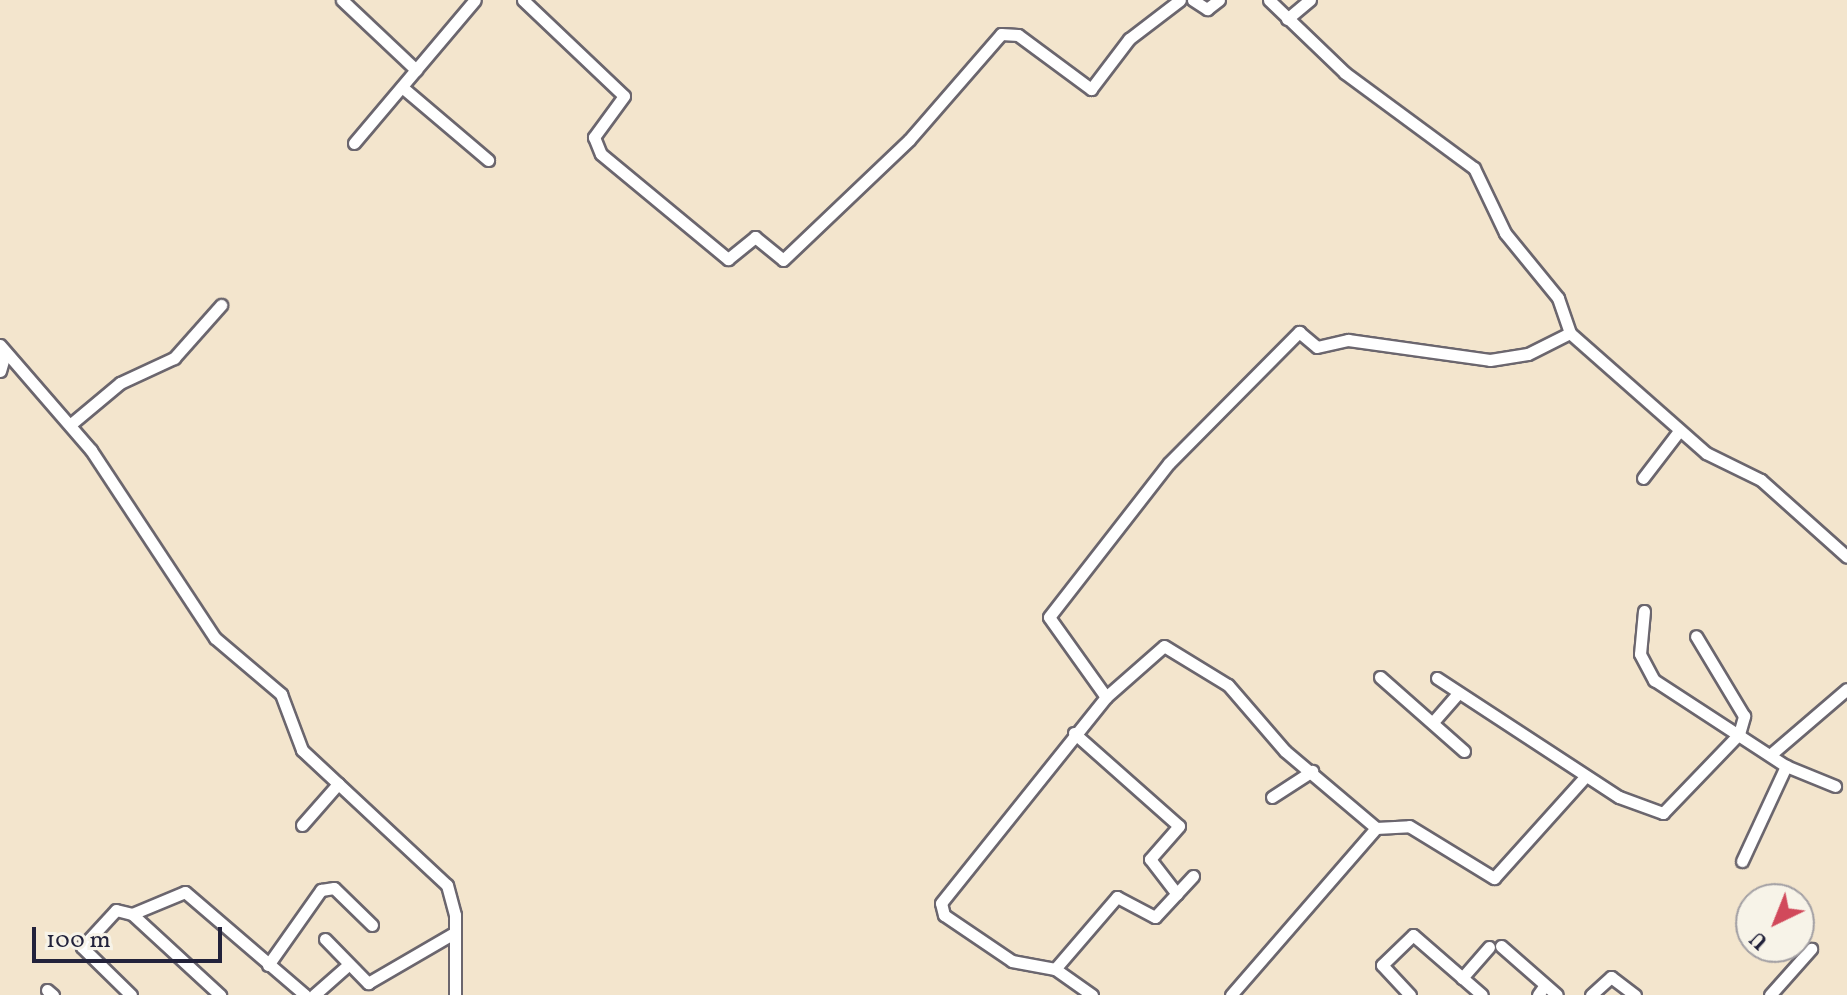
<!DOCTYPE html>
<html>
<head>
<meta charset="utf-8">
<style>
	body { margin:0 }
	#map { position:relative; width:1847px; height:995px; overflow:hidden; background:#f3e5cd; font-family:Vollkorn,serif }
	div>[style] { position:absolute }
	.roads { filter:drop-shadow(2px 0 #6b666e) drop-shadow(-2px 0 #6b666e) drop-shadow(0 2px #6b666e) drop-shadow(0 -2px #6b666e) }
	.street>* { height:11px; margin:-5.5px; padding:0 5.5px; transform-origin:5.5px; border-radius:5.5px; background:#fff }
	span { translate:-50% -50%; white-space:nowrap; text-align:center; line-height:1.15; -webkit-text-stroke:8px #f7f3e8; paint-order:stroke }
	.north { position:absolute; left:1735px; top:883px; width:80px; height:80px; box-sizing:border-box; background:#f7f3e8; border:2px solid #a29fa3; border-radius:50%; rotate:223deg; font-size:22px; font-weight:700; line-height:32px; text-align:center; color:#22223b }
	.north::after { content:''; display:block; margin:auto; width:28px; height:36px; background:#d1495b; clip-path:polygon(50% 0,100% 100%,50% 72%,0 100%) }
	.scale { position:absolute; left:32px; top:927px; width:190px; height:36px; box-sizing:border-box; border:4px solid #22223b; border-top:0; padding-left:10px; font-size:24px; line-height:28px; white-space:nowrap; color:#22223b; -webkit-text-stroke:6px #f7f3e8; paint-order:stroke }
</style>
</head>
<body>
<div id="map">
	<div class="roads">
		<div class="street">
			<div style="left:342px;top:0;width:102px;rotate:43.4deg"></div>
			<div style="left:523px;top:0;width:139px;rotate:43.5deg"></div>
			<div style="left:624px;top:96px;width:51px;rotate:126.2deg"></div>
			<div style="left:594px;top:137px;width:18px;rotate:68deg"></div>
			<div style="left:601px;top:154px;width:165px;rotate:39.6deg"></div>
			<div style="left:728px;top:259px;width:35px;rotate:-39deg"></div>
			<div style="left:755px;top:237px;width:36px;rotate:39deg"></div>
			<div style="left:783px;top:260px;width:174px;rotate:-43.6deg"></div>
			<div style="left:909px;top:140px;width:140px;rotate:-49deg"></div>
			<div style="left:1001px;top:34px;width:17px;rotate:3deg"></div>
			<div style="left:1018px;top:35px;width:91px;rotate:36.5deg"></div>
			<div style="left:1091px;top:89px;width:63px;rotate:-52.8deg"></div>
			<div style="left:1129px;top:39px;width:64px;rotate:-37.4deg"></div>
			<div style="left:1193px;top:0;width:17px;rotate:33deg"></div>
			<div style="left:1207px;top:9px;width:15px;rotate:-37deg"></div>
			<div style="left:1269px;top:0;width:105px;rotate:43.8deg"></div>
			<div style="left:1345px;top:73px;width:160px;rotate:36.4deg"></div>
			<div style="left:1474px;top:168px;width:72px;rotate:64.5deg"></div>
			<div style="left:1505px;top:233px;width:84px;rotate:50.8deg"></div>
			<div style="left:1558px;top:298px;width:37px;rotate:71deg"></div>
			<div style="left:1287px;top:19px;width:30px;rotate:-40deg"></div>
			<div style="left:402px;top:87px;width:113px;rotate:40.3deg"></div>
			<div style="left:354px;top:143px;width:187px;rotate:-49.8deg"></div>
			<div style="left:0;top:345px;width:139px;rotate:49.1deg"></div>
			<div style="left:91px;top:450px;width:225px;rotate:56.6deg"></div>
			<div style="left:215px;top:638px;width:87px;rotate:40.3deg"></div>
			<div style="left:281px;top:694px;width:60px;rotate:69.4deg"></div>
			<div style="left:302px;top:750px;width:198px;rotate:43deg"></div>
			<div style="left:447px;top:885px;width:31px;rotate:75deg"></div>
			<div style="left:455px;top:915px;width:80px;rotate:90deg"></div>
			<div style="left:0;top:371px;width:18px;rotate:-74deg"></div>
			<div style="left:71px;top:424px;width:64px;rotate:-39.9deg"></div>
			<div style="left:120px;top:383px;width:60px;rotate:-24.8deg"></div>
			<div style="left:174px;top:358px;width:71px;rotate:-48.4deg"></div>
			<div style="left:1643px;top:478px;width:59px;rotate:-52.5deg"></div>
			<div style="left:1644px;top:611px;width:43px;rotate:95.3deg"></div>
			<div style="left:1640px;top:654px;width:30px;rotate:62deg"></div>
			<div style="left:1654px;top:680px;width:158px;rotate:33.1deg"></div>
			<div style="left:1786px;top:766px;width:53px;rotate:22.2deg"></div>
			<div style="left:1380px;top:677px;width:112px;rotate:41.4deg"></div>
			<div style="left:1437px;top:678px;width:217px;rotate:33.2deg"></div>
			<div style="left:1619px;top:797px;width:47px;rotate:20deg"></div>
			<div style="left:1663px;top:813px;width:110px;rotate:-46.1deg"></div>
			<div style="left:1739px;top:734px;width:19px;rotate:-74deg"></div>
			<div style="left:1744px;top:716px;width:93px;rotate:-121deg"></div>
			<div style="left:1106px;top:697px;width:77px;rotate:-41.3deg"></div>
			<div style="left:1164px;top:646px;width:75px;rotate:31.4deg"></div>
			<div style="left:1228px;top:685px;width:87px;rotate:49.2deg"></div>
			<div style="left:1285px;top:751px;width:119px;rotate:40.2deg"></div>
			<div style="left:1433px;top:722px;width:38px;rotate:-49deg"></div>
			<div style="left:1074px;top:733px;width:140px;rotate:41.5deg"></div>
			<div style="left:1179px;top:826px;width:44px;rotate:131.3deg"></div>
			<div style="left:1150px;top:859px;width:44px;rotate:52.4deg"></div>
			<div style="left:1770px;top:755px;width:101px;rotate:-40.6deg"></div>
			<div style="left:1272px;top:797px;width:48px;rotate:-33deg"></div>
			<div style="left:302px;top:825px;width:55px;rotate:-48.7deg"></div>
			<div style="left:1742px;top:861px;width:105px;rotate:-65.1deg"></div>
			<div style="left:132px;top:914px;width:120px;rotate:42.6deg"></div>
			<div style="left:325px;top:939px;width:62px;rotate:45.7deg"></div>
			<div style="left:368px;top:983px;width:99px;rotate:-30.2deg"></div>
			<div style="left:1501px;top:946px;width:74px;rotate:41.2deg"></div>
			<div style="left:268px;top:965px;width:92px;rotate:-54.8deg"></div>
			<div style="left:321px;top:890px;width:13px;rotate:-9deg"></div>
			<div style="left:334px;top:888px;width:53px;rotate:44.2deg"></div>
			<div style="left:1055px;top:969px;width:95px;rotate:-49.3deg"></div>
			<div style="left:1117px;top:897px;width:43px;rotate:27.8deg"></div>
			<div style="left:1155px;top:917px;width:56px;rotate:-47.2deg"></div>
			<div style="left:1462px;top:978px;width:41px;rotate:-48.9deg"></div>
			<div style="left:47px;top:990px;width:8px;rotate:40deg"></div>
			<div style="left:131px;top:995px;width:69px;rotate:-135.6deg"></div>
			<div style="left:82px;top:947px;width:50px;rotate:-47.4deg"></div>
			<div style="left:116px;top:910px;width:16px;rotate:14deg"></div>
			<div style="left:132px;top:914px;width:57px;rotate:-22.5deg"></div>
			<div style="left:185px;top:892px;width:158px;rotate:40.6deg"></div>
			<div style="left:314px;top:995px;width:44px;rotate:-41.3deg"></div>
			<div style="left:1092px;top:995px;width:45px;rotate:-144.9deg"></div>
			<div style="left:1055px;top:969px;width:44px;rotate:-169.5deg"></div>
			<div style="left:1012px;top:961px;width:82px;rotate:-145.9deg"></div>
			<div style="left:944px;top:915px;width:12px;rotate:-104deg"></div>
			<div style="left:941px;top:903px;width:264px;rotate:-51.3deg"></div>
			<div style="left:1106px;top:697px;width:98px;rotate:-125.5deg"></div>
			<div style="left:1049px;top:617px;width:195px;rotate:-52.1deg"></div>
			<div style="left:1169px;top:463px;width:185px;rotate:-45.2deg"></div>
			<div style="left:1299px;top:332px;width:23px;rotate:40deg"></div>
			<div style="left:1317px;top:347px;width:32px;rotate:-13deg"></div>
			<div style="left:1348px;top:340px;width:143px;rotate:8deg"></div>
			<div style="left:1490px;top:360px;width:38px;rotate:-9deg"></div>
			<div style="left:1528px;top:354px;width:47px;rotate:-26.6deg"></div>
			<div style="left:1570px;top:333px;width:181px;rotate:41.4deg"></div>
			<div style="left:1706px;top:453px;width:61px;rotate:26.1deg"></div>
			<div style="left:1761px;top:480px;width:115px;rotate:41.8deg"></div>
			<div style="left:1231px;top:995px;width:221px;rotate:-49deg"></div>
			<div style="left:1376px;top:828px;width:33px;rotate:-3deg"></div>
			<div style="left:1409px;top:826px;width:100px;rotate:31.5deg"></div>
			<div style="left:1494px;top:878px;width:137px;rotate:-48deg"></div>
			<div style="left:1410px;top:995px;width:41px;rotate:-133deg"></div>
			<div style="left:1382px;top:965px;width:43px;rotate:-44.1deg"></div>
			<div style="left:1413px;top:935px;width:91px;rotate:41deg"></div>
			<div style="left:1538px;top:995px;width:12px;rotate:-55deg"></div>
			<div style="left:1591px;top:995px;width:27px;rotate:-42deg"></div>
			<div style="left:1611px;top:977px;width:30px;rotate:37deg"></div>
			<div style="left:1770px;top:995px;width:62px;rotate:-48.3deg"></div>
		</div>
	</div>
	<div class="north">U</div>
	<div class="scale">100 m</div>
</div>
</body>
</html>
